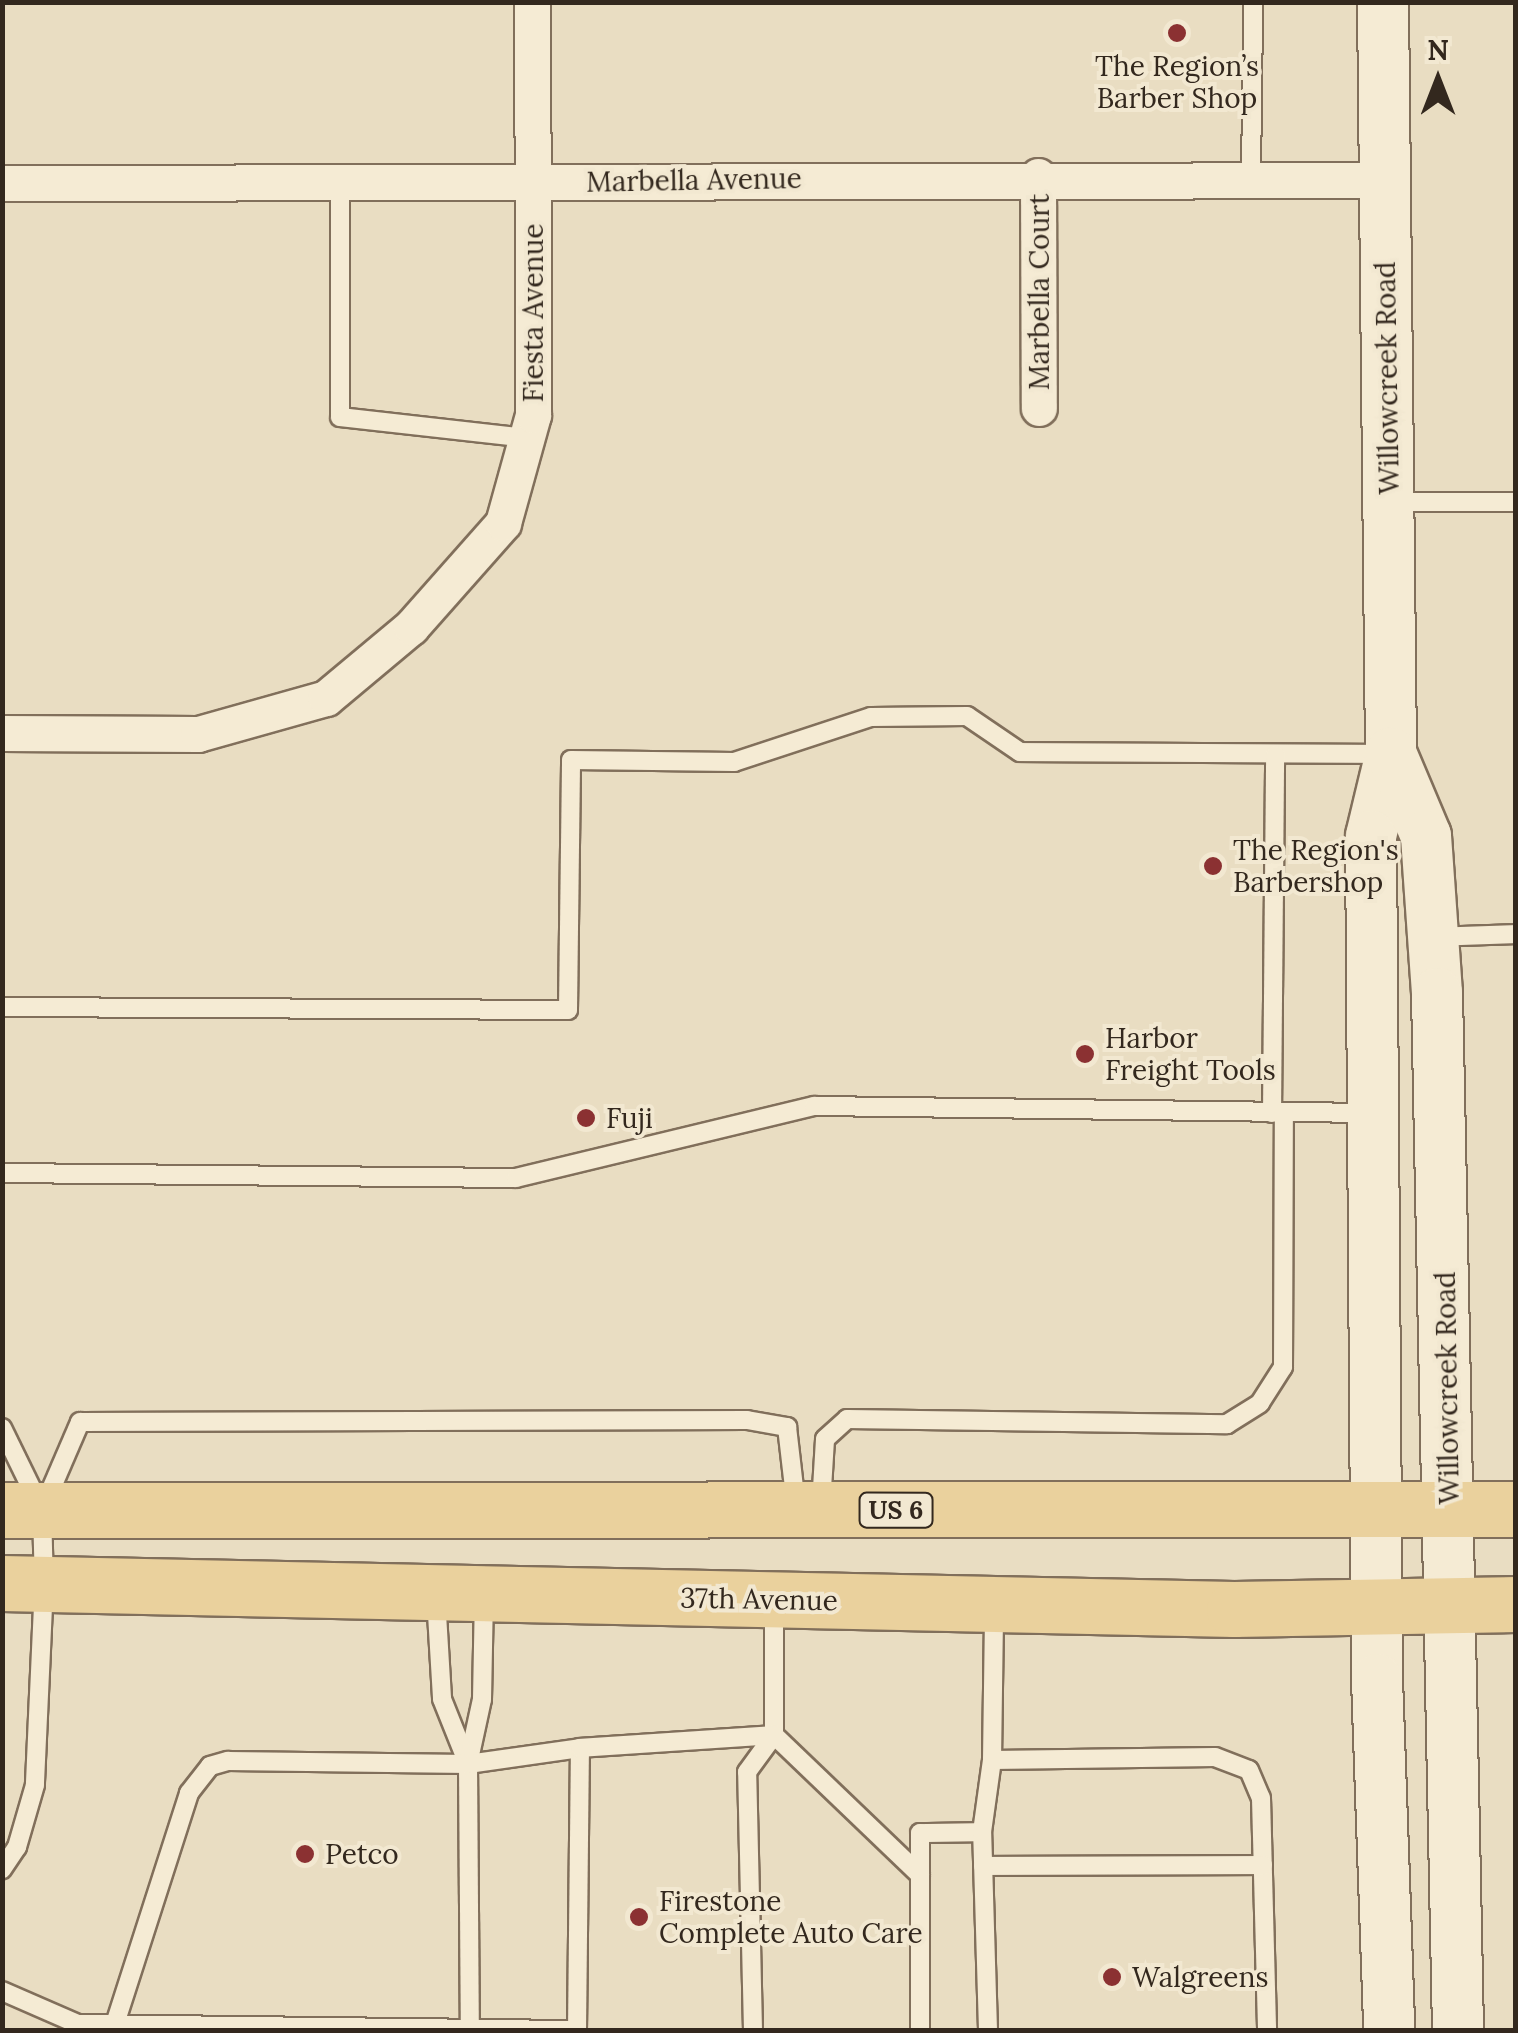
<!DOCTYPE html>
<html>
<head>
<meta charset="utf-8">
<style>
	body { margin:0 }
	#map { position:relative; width:1518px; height:2033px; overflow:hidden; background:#e9ddc2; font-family:Lora,serif }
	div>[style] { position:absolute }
	.roads { filter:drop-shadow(2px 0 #816f5b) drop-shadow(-2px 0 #816f5b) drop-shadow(0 2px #816f5b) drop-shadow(0 -2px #816f5b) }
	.lane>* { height:18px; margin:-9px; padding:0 9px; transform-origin:9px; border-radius:9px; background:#f5ebd4 }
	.street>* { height:35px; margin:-17.5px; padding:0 17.5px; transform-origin:17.5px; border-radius:17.5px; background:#f5ebd4 }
	.secondary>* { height:50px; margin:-25px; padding:0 25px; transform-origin:25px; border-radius:25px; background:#f5ebd4 }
	.primary>* { height:55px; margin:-27.5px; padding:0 27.5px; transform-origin:27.5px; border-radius:27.5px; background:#ead19d }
	.dots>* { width:28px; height:28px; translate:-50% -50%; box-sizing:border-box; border:5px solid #f2e8d1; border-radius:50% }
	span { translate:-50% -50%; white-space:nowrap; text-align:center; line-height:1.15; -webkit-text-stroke:8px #f2e8d1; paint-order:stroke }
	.shield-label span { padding:2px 8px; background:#f2e8d1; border:2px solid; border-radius:8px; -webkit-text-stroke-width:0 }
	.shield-label { font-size:25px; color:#33281e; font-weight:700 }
	.poi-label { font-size:28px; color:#33281e }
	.left { translate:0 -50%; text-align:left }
	.street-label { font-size:28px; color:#33281e }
	.frame { position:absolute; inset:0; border:5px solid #33281e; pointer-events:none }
	.north { position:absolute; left:1388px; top:30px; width:100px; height:100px; -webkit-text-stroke:8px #f2e8d1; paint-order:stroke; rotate:0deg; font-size:28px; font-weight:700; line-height:40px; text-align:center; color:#33281e }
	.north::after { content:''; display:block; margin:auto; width:35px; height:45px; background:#33281e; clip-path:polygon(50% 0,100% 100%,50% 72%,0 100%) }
</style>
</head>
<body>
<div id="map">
	<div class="roads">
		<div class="lane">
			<div style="left:1251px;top:178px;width:176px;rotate:-89.3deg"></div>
			<div style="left:340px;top:182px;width:235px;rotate:90deg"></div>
			<div style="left:340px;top:417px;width:187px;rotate:6.4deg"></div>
			<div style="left:1394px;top:502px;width:122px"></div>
			<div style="left:1434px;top:937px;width:82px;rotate:-2.1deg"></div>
			<div style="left:2px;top:1007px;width:566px;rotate:0.3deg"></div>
			<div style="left:568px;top:1010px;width:250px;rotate:-89.3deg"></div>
			<div style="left:571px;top:760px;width:163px;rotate:0.7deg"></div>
			<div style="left:734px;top:762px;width:144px;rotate:-18.2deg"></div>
			<div style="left:871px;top:717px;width:96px;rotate:-0.6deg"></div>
			<div style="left:967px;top:716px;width:64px;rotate:34.2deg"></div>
			<div style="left:1020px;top:752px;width:365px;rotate:0.3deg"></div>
			<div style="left:1272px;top:1113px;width:358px;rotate:-89.5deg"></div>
			<div style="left:2px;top:1173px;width:514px;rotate:0.56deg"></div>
			<div style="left:516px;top:1178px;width:307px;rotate:-13.6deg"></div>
			<div style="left:814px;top:1106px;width:554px;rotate:0.72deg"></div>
			<div style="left:2px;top:1428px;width:91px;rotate:64deg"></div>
			<div style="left:42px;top:1510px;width:74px;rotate:88.5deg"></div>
			<div style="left:44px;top:1584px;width:201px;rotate:92.6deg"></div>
			<div style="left:35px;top:1785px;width:65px;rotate:106.2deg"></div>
			<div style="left:17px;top:1847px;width:27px;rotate:124deg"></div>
			<div style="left:46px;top:1501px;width:86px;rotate:-66.7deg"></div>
			<div style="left:80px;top:1422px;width:667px;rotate:-0.17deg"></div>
			<div style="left:747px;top:1420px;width:41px;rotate:9.9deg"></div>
			<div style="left:787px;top:1427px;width:79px;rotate:83.4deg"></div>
			<div style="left:821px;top:1505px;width:66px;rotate:-86.5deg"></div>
			<div style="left:825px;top:1439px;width:30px;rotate:-42deg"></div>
			<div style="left:847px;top:1419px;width:380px;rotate:0.8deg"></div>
			<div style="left:1227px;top:1424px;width:39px;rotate:-32deg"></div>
			<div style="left:1260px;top:1403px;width:43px;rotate:-57.4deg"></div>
			<div style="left:1283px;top:1367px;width:255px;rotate:-89.8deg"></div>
			<div style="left:436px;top:1597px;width:102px;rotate:86.6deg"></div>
			<div style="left:442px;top:1699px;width:70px;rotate:68.2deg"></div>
			<div style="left:468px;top:1764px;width:66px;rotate:-77.8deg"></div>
			<div style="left:482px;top:1699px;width:100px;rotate:-88.9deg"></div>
			<div style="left:774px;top:1602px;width:133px;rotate:90deg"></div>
			<div style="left:774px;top:1735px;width:202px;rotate:43.8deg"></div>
			<div style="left:992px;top:1760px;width:223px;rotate:-0.8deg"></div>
			<div style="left:1215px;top:1757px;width:36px;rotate:21deg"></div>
			<div style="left:1249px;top:1770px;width:30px;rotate:67deg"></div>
			<div style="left:1261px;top:1798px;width:232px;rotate:88.5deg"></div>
			<div style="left:468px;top:1764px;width:264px;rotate:89.6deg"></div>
			<div style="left:983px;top:1866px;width:280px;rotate:-0.2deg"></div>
			<div style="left:2px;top:1991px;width:83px;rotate:23.5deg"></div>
			<div style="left:78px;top:2024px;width:499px;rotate:0.7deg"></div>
			<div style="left:114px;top:2027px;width:246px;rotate:-72.2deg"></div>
			<div style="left:189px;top:1793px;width:34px;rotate:-52deg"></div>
			<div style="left:210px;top:1766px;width:19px;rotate:-16deg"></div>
			<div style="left:228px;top:1761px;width:240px;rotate:0.7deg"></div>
			<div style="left:468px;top:1764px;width:113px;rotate:-8.1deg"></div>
			<div style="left:577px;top:2030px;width:282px;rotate:-89.4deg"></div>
			<div style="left:580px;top:1748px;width:194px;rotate:-3.8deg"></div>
			<div style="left:753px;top:2030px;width:258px;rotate:-91.3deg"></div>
			<div style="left:747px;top:1772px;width:46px;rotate:-53.9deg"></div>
			<div style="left:920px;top:2030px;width:197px;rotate:-90deg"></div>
			<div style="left:920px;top:1833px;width:62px;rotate:-0.9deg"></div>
			<div style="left:988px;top:2030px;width:198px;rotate:-91.7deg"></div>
			<div style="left:982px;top:1832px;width:73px;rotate:-82.1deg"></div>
			<div style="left:992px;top:1760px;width:151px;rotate:-89.2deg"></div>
		</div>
		<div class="street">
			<div style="left:1038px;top:176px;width:232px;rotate:89.8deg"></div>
			<div style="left:2px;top:183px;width:1383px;rotate:-0.12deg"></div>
			<div style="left:2px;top:733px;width:196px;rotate:0.3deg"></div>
			<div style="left:198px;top:734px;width:133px;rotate:-15.7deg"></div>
			<div style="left:326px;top:698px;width:111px;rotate:-39.9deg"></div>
			<div style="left:411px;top:627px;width:139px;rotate:-48.5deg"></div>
			<div style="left:503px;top:523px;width:112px;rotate:-74.5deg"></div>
			<div style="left:533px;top:415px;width:413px;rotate:-90.1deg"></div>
		</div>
		<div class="secondary">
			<div style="left:1383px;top:2px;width:751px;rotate:89.39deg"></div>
			<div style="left:1391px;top:753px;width:85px;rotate:103.5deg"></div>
			<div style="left:1371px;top:836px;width:843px;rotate:89.59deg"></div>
			<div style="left:1377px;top:1679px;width:351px;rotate:88deg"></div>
			<div style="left:1391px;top:753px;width:90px;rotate:67.1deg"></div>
			<div style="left:1426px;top:836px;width:157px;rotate:86deg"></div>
			<div style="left:1437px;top:993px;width:1037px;rotate:88.84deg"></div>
		</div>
		<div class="primary">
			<div style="left:2px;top:1510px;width:1514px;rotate:-0.04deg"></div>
			<div style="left:2px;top:1583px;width:1232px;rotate:1.21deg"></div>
			<div style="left:1234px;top:1609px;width:282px;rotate:-1deg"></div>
		</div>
	</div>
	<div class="dots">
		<div style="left:1177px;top:33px;background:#8b3132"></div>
		<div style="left:1213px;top:866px;background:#8b3132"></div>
		<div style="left:1085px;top:1054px;background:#8b3132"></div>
		<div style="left:586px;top:1118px;background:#8b3132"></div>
		<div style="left:305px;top:1854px;background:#8b3132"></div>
		<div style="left:639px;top:1917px;background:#8b3132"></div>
		<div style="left:1112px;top:1977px;background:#8b3132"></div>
	</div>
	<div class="shield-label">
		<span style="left:896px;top:1510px">US 6</span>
	</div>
	<div class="poi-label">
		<span style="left:1177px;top:82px">The Region’s<br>Barber Shop</span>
		<span class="left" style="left:1233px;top:866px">The Region's<br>Barbershop</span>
		<span class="left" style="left:1105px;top:1054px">Harbor<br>Freight Tools</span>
		<span class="left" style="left:606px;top:1118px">Fuji</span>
		<span class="left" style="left:325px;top:1854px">Petco</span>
		<span class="left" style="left:659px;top:1917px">Firestone<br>Complete Auto Care</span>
		<span class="left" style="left:1132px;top:1977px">Walgreens</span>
	</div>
	<div class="street-label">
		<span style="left:694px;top:180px;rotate:-1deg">Marbella Avenue</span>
		<span style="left:1039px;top:292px;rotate:-90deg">Marbella Court</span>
		<span style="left:533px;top:313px;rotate:-90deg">Fiesta Avenue</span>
		<span style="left:1387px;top:378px;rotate:-91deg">Willowcreek Road</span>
		<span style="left:1447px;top:1388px;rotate:-91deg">Willowcreek Road</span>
		<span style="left:759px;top:1599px;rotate:1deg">37th Avenue</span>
	</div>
	<div class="frame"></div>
	<div class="north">N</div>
</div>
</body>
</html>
